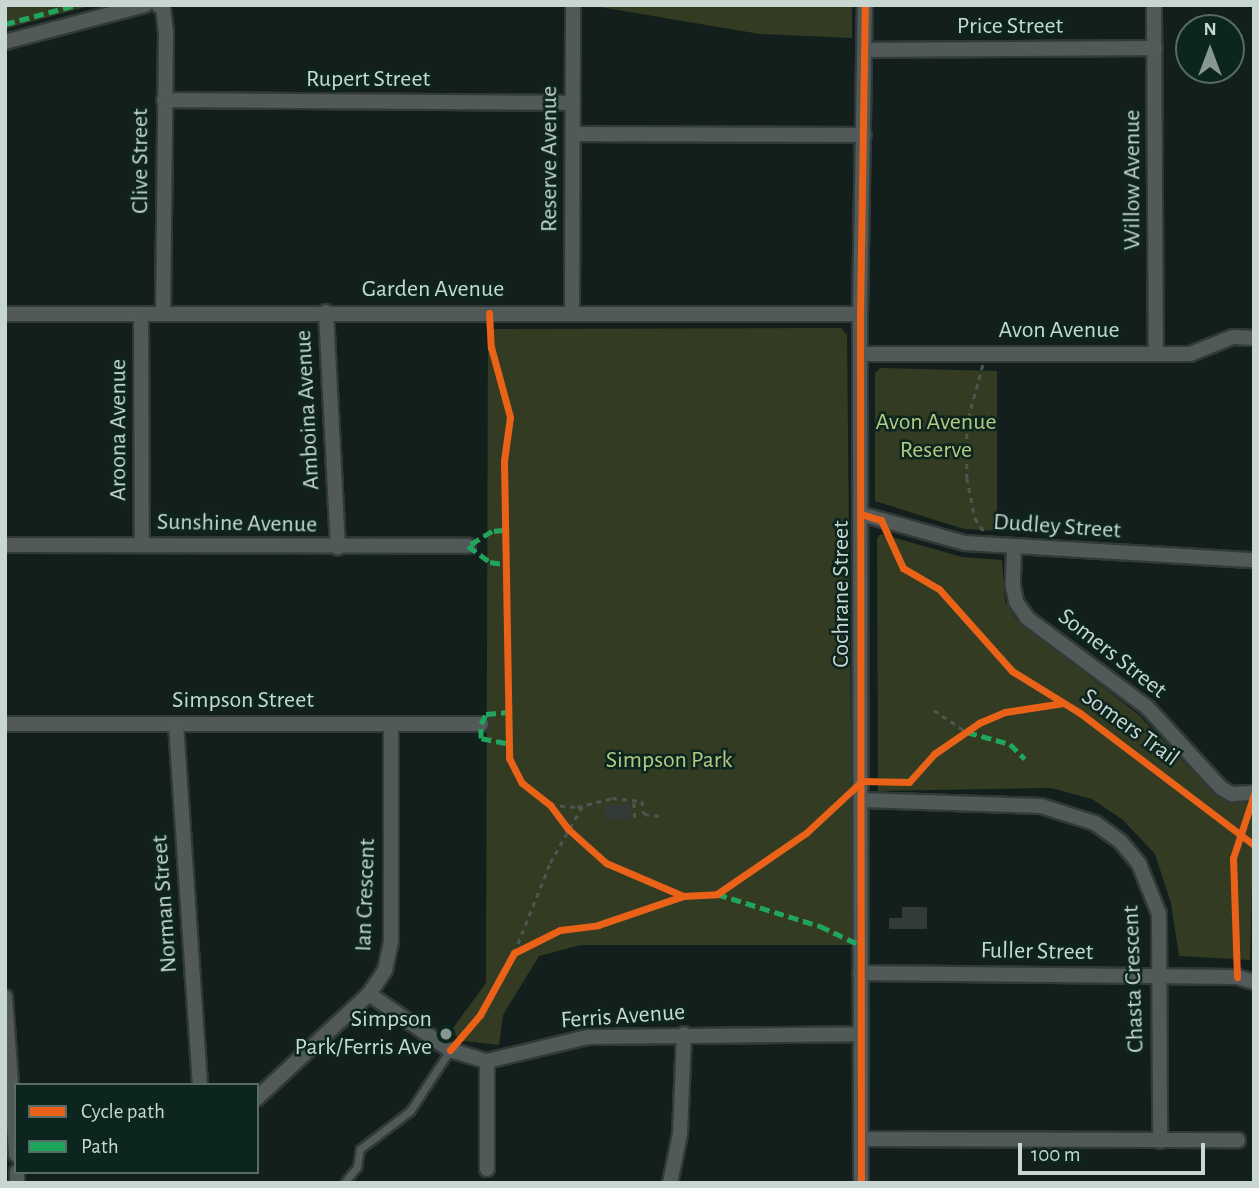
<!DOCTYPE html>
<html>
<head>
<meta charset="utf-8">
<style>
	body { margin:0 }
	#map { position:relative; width:1259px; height:1188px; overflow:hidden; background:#131f1c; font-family:"Alegreya Sans",sans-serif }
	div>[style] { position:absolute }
	.green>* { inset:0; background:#333c22 }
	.building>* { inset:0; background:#333b37 }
	.path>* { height:2.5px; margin-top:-1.25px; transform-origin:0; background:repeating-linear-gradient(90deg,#4d5653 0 5px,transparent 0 10px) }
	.roads { filter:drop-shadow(2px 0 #313a38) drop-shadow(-2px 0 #313a38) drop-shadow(0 2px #313a38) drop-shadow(0 -2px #313a38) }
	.lane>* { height:7px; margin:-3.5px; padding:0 3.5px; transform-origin:3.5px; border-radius:3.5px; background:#515a58 }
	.street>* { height:14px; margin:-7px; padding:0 7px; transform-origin:7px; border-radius:7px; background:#515a58 }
	.quiet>* { height:5px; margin-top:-2.5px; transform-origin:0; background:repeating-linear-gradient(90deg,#20a55d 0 10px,transparent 0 15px) }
	.cycleway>* { height:7px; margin:-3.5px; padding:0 3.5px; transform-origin:3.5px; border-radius:3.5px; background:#ea6118 }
	.dots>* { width:19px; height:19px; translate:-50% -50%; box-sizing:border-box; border:4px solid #0d251f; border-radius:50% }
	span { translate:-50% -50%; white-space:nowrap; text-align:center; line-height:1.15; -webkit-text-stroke:5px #0d251f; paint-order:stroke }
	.street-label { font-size:24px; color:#c9d7d3 }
	.park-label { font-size:24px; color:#b5ca81 }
	.poi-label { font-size:24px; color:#c9d7d3 }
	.right { translate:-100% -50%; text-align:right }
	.frame { position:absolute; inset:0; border:7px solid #c9d7d3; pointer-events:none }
	.legend { position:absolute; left:14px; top:1083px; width:245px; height:91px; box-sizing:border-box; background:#0d251f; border:2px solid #586c67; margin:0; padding:9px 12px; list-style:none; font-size:21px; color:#c9d7d3 }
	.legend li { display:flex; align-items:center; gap:14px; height:35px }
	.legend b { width:35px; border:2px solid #586c67 }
	.north { position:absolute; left:1175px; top:14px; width:70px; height:70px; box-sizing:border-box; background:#0d251f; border:2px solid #586c67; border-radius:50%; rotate:0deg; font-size:19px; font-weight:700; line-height:28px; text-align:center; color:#c9d7d3 }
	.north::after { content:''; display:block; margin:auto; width:24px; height:32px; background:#899793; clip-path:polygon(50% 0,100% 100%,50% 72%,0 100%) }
	.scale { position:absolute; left:1018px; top:1143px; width:187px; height:32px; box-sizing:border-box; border:4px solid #c9d7d3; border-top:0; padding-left:9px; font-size:21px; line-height:24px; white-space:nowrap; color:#c9d7d3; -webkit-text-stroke:5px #0d251f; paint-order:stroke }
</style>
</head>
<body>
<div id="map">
	<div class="green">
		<div style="clip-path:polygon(5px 5px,93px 5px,5px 29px)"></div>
		<div style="clip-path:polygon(588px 5px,852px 5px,852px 38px,760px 34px)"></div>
		<div style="clip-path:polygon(841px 328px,847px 335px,853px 945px,581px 945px,539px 956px,503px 1015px,499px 1045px,464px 1041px,450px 1032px,486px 983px,488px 329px)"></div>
		<div style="clip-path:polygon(880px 368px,997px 371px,997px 531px,964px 529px,875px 501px,875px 373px)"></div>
		<div style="clip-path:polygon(881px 534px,962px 557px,1002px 560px,1005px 601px,1016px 620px,1139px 715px,1216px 796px,1254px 805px,1250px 960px,1179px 956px,1171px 903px,1155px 854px,1123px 820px,1092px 799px,1051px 788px,878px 791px,877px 538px)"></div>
	</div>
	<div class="building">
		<div style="clip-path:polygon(630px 804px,631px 819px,605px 820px,605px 805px)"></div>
		<div style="clip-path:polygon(902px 907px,927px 907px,927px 929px,889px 929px,889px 918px,902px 918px)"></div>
	</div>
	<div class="path">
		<div style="left:983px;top:365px;width:61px;rotate:105.2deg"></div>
		<div style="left:967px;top:424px;width:54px;rotate:90deg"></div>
		<div style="left:967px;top:478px;width:41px;rotate:78.7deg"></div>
		<div style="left:975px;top:518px;width:17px;rotate:57deg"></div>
		<div style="left:934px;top:710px;width:40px;rotate:34deg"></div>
		<div style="left:634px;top:803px;width:16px;rotate:86deg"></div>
		<div style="left:550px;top:805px;width:27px;rotate:4deg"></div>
		<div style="left:577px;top:807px;width:36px;rotate:-14deg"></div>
		<div style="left:612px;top:798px;width:30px;rotate:6deg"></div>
		<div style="left:642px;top:801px;width:13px;rotate:81deg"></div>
		<div style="left:644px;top:814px;width:16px;rotate:7deg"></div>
		<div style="left:514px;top:953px;width:97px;rotate:-68.2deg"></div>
		<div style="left:550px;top:863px;width:67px;rotate:-60.4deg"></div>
	</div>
	<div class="roads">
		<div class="lane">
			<div style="left:344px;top:1183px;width:21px;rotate:-51deg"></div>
			<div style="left:357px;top:1167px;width:18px;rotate:-81deg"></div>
			<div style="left:360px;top:1149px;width:63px;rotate:-37.2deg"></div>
			<div style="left:410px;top:1111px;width:73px;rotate:-56.7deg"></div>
		</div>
		<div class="street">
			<div style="left:158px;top:5px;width:6px;rotate:31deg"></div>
			<div style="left:163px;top:8px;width:23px;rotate:83deg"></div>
			<div style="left:166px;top:31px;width:283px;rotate:90.6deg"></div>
			<div style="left:1154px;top:5px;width:349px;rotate:89.7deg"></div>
			<div style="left:5px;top:42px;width:145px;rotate:-14.8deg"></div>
			<div style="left:865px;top:50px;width:290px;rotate:-0.4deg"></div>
			<div style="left:164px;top:100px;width:409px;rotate:0.4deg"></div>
			<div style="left:574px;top:134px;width:290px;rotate:0.2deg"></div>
			<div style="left:326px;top:312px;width:236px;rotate:87.1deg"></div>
			<div style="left:572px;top:313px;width:308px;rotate:-89.8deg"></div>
			<div style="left:5px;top:314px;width:855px"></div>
			<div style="left:141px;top:314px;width:231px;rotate:89.8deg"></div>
			<div style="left:861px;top:354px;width:329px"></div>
			<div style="left:1190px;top:354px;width:46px;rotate:-21.6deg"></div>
			<div style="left:1233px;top:337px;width:21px;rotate:3deg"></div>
			<div style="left:861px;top:514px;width:108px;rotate:15.6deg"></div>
			<div style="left:965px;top:543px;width:289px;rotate:3.4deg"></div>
			<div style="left:5px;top:545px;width:463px;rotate:0.1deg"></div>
			<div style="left:1014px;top:549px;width:37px;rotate:92deg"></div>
			<div style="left:1013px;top:586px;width:16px;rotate:79deg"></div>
			<div style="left:1016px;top:602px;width:19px;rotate:55deg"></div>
			<div style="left:1027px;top:618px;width:149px;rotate:36.6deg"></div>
			<div style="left:1147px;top:707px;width:110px;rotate:47.6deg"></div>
			<div style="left:1221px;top:788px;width:13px;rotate:29deg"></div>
			<div style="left:1232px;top:794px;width:22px;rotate:-3deg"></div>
			<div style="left:5px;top:724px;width:476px"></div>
			<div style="left:176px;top:724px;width:362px;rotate:86.2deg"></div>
			<div style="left:862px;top:800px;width:179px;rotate:1.9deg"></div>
			<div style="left:1041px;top:806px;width:57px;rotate:17.5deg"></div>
			<div style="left:1095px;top:823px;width:31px;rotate:36deg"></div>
			<div style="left:1120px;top:841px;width:30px;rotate:50deg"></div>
			<div style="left:1139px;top:864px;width:54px;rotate:68.2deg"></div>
			<div style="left:1159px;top:914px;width:227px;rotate:89.7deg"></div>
			<div style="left:860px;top:973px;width:377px;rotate:0.6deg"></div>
			<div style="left:1237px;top:977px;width:18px;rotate:16deg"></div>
			<div style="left:369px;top:994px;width:98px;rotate:34.7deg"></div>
			<div style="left:450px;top:1050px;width:39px;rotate:17deg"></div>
			<div style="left:487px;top:1061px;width:104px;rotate:-13.4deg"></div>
			<div style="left:588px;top:1037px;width:272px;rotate:-0.6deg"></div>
			<div style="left:5px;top:997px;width:158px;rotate:86deg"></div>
			<div style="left:487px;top:1061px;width:108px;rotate:90deg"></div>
			<div style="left:257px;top:1098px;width:153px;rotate:-42.9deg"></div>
			<div style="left:369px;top:994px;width:29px;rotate:-56deg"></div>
			<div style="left:385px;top:970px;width:30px;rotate:-78deg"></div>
			<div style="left:391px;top:941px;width:217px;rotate:-90deg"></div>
			<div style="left:861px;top:1139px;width:377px;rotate:0.2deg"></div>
			<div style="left:17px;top:1172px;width:11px;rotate:90deg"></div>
			<div style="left:670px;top:1183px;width:50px;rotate:-78.5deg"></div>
			<div style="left:680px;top:1134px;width:100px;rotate:-87.7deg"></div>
			<div style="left:861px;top:1183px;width:869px;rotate:-90.07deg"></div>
			<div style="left:860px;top:314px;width:309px;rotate:-89.1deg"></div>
		</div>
	</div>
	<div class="quiet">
		<div style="left:5px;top:24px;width:73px;rotate:-15deg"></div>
		<div style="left:504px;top:530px;width:12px;rotate:175deg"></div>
		<div style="left:492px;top:531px;width:28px;rotate:148deg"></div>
		<div style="left:468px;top:546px;width:27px;rotate:36deg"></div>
		<div style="left:490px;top:562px;width:19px;rotate:9deg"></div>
		<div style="left:967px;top:732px;width:45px;rotate:15.6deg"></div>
		<div style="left:1010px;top:744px;width:21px;rotate:45deg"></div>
		<div style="left:506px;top:743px;width:25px;rotate:-169deg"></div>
		<div style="left:481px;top:738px;width:14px;rotate:-90deg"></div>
		<div style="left:481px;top:724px;width:11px;rotate:-63deg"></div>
		<div style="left:486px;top:714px;width:23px;rotate:-5deg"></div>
		<div style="left:717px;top:894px;width:108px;rotate:17.3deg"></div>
		<div style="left:820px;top:926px;width:44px;rotate:25.4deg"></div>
	</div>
	<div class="cycleway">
		<div style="left:489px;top:313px;width:34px;rotate:87deg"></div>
		<div style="left:491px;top:347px;width:73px;rotate:74.8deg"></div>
		<div style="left:510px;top:417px;width:44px;rotate:97.8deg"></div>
		<div style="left:504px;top:461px;width:297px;rotate:89deg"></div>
		<div style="left:509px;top:758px;width:28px;rotate:63deg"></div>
		<div style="left:522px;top:783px;width:36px;rotate:38deg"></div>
		<div style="left:550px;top:805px;width:30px;rotate:53deg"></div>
		<div style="left:568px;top:829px;width:51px;rotate:41.8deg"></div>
		<div style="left:606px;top:863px;width:84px;rotate:23.2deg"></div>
		<div style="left:683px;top:896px;width:34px;rotate:-3deg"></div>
		<div style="left:717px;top:894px;width:108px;rotate:-34.4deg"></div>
		<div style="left:806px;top:833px;width:76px;rotate:-42.9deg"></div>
		<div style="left:862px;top:781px;width:47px;rotate:1.2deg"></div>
		<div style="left:909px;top:782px;width:38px;rotate:-48deg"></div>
		<div style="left:934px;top:754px;width:55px;rotate:-34.6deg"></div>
		<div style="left:979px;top:723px;width:28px;rotate:-23deg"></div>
		<div style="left:1005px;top:712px;width:59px;rotate:-8.8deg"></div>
		<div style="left:861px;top:514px;width:21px;rotate:17deg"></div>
		<div style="left:881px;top:520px;width:53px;rotate:65.4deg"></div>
		<div style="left:903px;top:568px;width:42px;rotate:30.3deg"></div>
		<div style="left:939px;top:589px;width:110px;rotate:48.3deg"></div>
		<div style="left:1012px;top:671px;width:80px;rotate:31.7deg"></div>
		<div style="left:1080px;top:713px;width:218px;rotate:37.2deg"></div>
		<div style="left:1237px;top:977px;width:119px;rotate:-91.9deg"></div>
		<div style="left:1233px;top:858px;width:67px;rotate:-71.8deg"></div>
		<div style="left:450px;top:1050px;width:46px;rotate:-49.4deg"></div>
		<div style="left:480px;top:1015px;width:71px;rotate:-61.3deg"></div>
		<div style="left:514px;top:953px;width:51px;rotate:-26.6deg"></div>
		<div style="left:560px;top:930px;width:38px;rotate:-7deg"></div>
		<div style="left:598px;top:925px;width:90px;rotate:-18.8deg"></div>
		<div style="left:861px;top:1183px;width:869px;rotate:-90.07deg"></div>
		<div style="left:860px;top:314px;width:309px;rotate:-89.1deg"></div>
	</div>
	<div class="dots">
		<div style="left:446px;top:1034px;background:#899793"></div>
	</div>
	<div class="street-label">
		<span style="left:1010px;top:27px">Price Street</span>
		<span style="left:368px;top:80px">Rupert Street</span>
		<span style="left:550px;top:159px;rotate:-90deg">Reserve Avenue</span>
		<span style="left:141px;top:161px;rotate:-90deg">Clive Street</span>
		<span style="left:1133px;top:180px;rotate:-90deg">Willow Avenue</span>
		<span style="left:433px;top:290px">Garden Avenue</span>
		<span style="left:1059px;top:331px">Avon Avenue</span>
		<span style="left:308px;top:410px;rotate:-93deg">Amboina Avenue</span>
		<span style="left:119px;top:430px;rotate:-90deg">Aroona Avenue</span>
		<span style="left:237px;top:524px;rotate:1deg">Sunshine Avenue</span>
		<span style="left:1057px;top:527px;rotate:4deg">Dudley Street</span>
		<span style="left:842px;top:594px;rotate:-90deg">Cochrane Street</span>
		<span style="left:1112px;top:654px;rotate:38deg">Somers Street</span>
		<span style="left:243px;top:701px">Simpson Street</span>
		<span style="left:1130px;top:728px;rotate:36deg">Somers Trail</span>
		<span style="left:366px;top:895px;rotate:-88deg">Ian Crescent</span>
		<span style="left:165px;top:904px;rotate:-94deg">Norman Street</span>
		<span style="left:1037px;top:952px;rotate:1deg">Fuller Street</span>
		<span style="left:1134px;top:979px;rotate:-92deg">Chasta Crescent</span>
		<span style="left:623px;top:1017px;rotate:-4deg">Ferris Avenue</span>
	</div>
	<div class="park-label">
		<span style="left:936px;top:437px">Avon Avenue<br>Reserve</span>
		<span style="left:669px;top:761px">Simpson Park</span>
	</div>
	<div class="poi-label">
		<span class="right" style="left:432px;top:1034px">Simpson<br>Park/Ferris Ave</span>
	</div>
	<div class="frame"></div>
	<ul class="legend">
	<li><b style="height:9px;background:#ea6118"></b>Cycle path</li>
	<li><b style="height:9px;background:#20a55d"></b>Path</li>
	</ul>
	<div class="north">N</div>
	<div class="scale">100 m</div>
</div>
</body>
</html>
